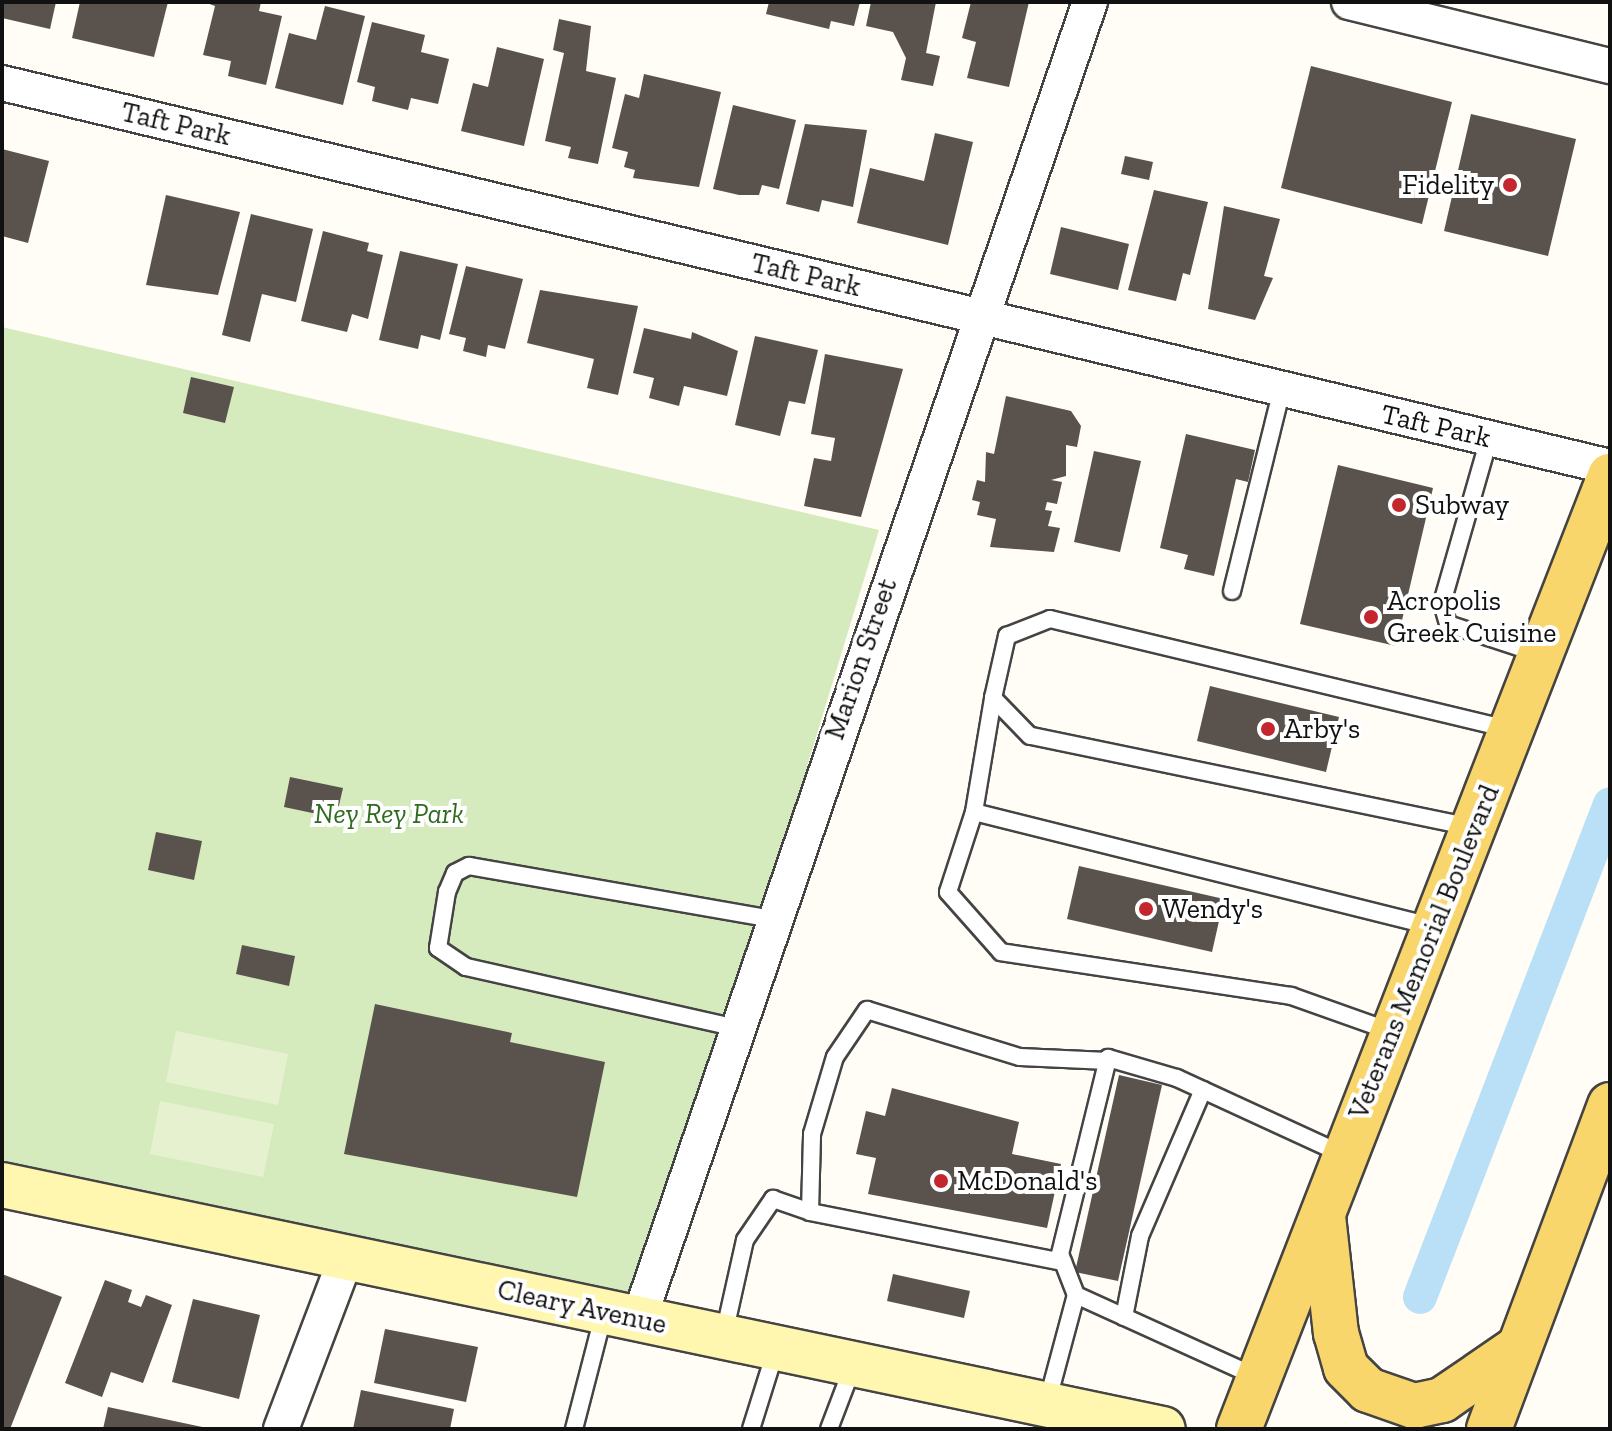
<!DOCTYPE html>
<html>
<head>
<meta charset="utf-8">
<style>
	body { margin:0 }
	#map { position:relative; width:1612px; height:1431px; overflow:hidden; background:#fffdf5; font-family:"Zilla Slab",serif }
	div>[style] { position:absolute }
	.green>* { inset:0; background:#d5ebbd }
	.pitch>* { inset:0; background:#e6f2cf }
	.canal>* { height:34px; margin:-17px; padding:0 17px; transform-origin:17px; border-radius:17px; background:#b9e0f7 }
	.building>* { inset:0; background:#5a524d }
	.roads { filter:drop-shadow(2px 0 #444) drop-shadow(-2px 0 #444) drop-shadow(0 2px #444) drop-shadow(0 -2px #444) }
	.lane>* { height:16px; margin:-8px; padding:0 8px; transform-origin:8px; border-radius:8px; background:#fff }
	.street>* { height:34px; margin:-17px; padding:0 17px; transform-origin:17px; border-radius:17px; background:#fff }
	.secondary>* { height:44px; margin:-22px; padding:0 22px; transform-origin:22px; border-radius:22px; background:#fff6b0 }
	.primary>* { height:44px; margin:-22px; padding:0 22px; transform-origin:22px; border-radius:22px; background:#f9d66b }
	.dots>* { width:22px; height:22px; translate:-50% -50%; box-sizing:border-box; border:4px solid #fff; border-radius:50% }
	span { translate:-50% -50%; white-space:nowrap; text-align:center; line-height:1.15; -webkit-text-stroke:8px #fff; paint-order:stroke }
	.street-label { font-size:28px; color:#111 }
	.poi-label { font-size:28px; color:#111 }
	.right { translate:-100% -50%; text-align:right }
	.left { translate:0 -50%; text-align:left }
	.park-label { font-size:28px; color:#2f6b1f; font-style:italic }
	.frame { position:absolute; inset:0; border:4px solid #111; pointer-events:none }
</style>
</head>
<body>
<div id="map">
	<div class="green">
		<div style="clip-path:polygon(2px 327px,879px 530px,639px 1319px,2px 1185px)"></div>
	</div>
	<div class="pitch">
		<div style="clip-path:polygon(176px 1031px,288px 1054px,278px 1105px,166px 1082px)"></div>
		<div style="clip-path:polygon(160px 1101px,274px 1124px,263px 1177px,150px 1154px)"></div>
	</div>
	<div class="canal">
		<div style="left:1420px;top:1297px;width:528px;rotate:-68.92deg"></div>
	</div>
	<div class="building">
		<div style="clip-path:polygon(2px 2px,56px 2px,50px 29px,2px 18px)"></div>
		<div style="clip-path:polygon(80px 2px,168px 2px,154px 57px,72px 38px)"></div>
		<div style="clip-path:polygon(204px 2px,261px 2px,259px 11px,282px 16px,266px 85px,228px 76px,231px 61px,203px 55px,215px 6px)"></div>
		<div style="clip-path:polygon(769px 2px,860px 2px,854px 26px,831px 21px,829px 29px,766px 14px)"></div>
		<div style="clip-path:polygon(871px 2px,936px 2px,926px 53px,940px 56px,933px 86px,901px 80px,906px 58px,893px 32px,866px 26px)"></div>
		<div style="clip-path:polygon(971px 2px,1029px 2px,1009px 87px,967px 78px,976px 42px,962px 38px)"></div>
		<div style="clip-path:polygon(325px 6px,365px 16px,343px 105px,275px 88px,289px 33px,316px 40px)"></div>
		<div style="clip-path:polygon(559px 19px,591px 26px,586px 71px,616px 78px,598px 164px,568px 158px,571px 147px,545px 141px,564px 53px,553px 50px)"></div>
		<div style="clip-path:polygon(372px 22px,425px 35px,421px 52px,449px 59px,438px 104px,411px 98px,408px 110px,372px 101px,375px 87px,357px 82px)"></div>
		<div style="clip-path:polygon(497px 47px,544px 59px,524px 146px,461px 131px,473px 83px,488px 87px)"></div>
		<div style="clip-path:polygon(1311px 66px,1452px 102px,1422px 224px,1281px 188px)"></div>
		<div style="clip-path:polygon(644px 74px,721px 92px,699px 187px,633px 178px,635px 170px,624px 167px,628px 152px,612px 148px,625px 94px,639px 98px)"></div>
		<div style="clip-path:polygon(733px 105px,796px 120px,779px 189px,762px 185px,759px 195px,739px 195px,713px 189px)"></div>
		<div style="clip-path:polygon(1471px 114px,1576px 139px,1548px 256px,1444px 231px)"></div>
		<div style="clip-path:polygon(805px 124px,867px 130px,853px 207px,822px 200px,819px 212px,786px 204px)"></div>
		<div style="clip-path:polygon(935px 133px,973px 142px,948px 245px,857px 223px,870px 168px,924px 181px)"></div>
		<div style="clip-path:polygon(2px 149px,49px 161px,28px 243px,2px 236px)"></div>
		<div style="clip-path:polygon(1125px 156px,1153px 162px,1149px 180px,1121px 174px)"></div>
		<div style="clip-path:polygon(1154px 190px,1208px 202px,1190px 275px,1183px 273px,1176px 301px,1128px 290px)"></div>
		<div style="clip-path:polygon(166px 195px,240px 212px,218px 295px,146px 285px)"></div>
		<div style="clip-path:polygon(1224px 206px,1280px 219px,1264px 276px,1273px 278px,1255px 320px,1208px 309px)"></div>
		<div style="clip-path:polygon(251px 214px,313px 229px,296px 302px,262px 294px,250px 342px,222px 335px)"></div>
		<div style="clip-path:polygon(1061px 227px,1129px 244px,1118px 290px,1050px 274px)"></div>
		<div style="clip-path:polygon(323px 231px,369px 243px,367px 251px,383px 255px,368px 319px,352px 314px,347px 332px,301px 321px)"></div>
		<div style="clip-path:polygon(400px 251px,458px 264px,440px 340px,421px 335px,418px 349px,379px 340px)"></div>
		<div style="clip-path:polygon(466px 266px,523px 279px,505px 349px,488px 345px,486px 357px,463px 351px,466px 338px,449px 334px)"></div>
		<div style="clip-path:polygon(540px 290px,638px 306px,618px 395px,587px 388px,594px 359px,527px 343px)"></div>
		<div style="clip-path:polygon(644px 328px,691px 339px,692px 332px,738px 351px,727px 396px,684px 386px,679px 406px,649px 398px,654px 378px,633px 373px)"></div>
		<div style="clip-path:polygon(755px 336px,818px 350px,805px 404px,789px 401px,780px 436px,735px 425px)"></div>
		<div style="clip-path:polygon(825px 354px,903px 369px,861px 517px,804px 506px,814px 458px,831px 461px,835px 438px,811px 434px)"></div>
		<div style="clip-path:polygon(191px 377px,234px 387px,225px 423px,183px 413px)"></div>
		<div style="clip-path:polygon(1006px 396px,1071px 411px,1081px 426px,1077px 447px,1066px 445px,1066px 476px,1051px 480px,1062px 482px,1057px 504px,1047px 502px,1045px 510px,1052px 511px,1048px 526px,1060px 528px,1054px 552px,990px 547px,996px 519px,977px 515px,980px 502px,972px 500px,977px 480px,985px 482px,986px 452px,994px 454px)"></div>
		<div style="clip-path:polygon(1186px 434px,1255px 450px,1248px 482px,1236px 479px,1214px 576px,1184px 569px,1188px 555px,1160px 548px)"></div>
		<div style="clip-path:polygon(1094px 451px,1141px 461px,1120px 552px,1074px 542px)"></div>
		<div style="clip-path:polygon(1338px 465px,1433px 488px,1396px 646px,1300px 624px)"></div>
		<div style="clip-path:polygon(1210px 686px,1339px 717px,1326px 772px,1197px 741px)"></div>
		<div style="clip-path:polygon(290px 777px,343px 788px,336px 818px,284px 807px)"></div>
		<div style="clip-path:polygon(156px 832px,202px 841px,194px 880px,148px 870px)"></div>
		<div style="clip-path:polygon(1079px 866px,1224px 899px,1212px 952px,1067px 919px)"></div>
		<div style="clip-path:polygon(242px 945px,295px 956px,289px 986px,236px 974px)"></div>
		<div style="clip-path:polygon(375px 1004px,512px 1033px,510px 1042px,605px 1062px,577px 1197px,344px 1154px)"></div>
		<div style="clip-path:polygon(1119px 1075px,1162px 1085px,1118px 1281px,1075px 1272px)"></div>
		<div style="clip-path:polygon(892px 1088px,1019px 1122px,1012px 1154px,1061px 1164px,1047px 1228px,868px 1194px,876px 1158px,856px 1154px,866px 1111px,885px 1116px)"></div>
		<div style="clip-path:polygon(2px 1274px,62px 1297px,10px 1429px,2px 1427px)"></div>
		<div style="clip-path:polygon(893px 1274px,970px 1291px,964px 1318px,887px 1301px)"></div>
		<div style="clip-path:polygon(105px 1280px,132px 1290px,128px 1302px,141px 1307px,146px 1295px,172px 1305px,143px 1383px,111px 1372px,102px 1397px,65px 1383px)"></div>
		<div style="clip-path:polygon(193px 1299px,260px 1315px,239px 1399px,172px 1382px)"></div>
		<div style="clip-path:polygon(385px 1329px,478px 1347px,466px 1402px,374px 1383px)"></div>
		<div style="clip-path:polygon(361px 1390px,454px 1409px,450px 1429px,353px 1429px)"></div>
		<div style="clip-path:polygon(108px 1407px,207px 1428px,206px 1429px,103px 1429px)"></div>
	</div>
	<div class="roads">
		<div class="lane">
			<div style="left:1489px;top:439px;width:171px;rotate:106deg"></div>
			<div style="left:1442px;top:603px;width:22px;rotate:74deg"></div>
			<div style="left:1448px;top:624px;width:96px;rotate:18.2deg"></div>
			<div style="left:1232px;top:591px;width:208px;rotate:-76.1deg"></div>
			<div style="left:974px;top:812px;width:116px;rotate:-80.5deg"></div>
			<div style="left:1471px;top:827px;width:450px;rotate:-168.3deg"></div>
			<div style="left:1030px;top:736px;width:53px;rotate:-134.2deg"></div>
			<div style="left:993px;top:698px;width:64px;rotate:-77.3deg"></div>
			<div style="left:1007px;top:636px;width:46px;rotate:-21.6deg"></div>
			<div style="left:1050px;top:619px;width:472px;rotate:13.5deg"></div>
			<div style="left:737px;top:1028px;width:278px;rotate:-167.3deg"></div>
			<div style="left:466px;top:967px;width:34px;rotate:-146deg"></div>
			<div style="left:438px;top:948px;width:57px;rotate:-80.9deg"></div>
			<div style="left:447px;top:892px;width:21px;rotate:-67deg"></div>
			<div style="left:455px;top:873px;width:16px;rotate:-27deg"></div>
			<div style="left:469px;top:866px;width:310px;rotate:9.9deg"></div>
			<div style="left:1390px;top:1031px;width:105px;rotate:-160.5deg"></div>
			<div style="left:1291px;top:996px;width:293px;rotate:-171.4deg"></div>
			<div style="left:1001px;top:952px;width:80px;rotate:-131.5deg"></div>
			<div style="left:948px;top:892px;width:84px;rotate:-72deg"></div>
			<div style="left:974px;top:812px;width:474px;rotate:14deg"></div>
			<div style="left:1063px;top:1262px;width:258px;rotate:-168.8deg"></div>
			<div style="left:810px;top:1212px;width:78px;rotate:-88.5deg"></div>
			<div style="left:812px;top:1134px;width:80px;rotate:-73.4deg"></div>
			<div style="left:835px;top:1057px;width:57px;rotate:-55.8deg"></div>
			<div style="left:867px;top:1010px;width:160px;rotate:17.1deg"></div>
			<div style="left:1020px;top:1057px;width:88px;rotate:2.6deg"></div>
			<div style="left:1076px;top:1295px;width:199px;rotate:24.4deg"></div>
			<div style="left:1124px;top:1317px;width:83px;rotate:-78.8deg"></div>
			<div style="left:1140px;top:1236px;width:159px;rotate:-66.7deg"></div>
			<div style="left:724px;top:1334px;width:96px;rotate:-77.4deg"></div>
			<div style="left:745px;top:1240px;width:50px;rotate:-55.7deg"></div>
			<div style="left:773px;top:1199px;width:39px;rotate:19deg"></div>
			<div style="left:1047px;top:1403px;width:112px;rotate:-75deg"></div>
			<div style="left:1076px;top:1295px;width:44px;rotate:-111.3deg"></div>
			<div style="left:1060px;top:1254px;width:202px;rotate:-76.2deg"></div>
			<div style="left:1108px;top:1058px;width:72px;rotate:16.2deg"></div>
			<div style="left:1177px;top:1078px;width:182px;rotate:24.7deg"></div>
			<div style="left:574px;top:1429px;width:120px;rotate:-75.5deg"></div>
			<div style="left:751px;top:1429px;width:84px;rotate:-72.6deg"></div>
			<div style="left:829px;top:1429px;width:67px;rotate:-69.1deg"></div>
		</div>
		<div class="street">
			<div style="left:1349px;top:2px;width:269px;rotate:13.8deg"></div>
			<div style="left:2px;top:83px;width:1653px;rotate:13.43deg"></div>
			<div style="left:639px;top:1319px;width:1392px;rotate:-71.1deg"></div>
			<div style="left:281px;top:1429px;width:183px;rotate:-69.2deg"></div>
		</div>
		<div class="secondary">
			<div style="left:2px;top:1185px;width:1186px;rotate:11.87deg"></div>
		</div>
		<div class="primary">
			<div style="left:1323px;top:1216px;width:118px;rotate:83.7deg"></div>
			<div style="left:1336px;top:1333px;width:36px;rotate:74deg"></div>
			<div style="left:1346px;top:1368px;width:31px;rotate:45deg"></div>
			<div style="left:1368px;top:1390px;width:49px;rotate:19.2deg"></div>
			<div style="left:1414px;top:1406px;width:29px;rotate:-12deg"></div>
			<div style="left:1442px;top:1400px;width:92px;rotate:-34.4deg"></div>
			<div style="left:1239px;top:1429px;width:1023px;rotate:-68.73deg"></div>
			<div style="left:1489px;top:1429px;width:346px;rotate:-69.5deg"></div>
		</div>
	</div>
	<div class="dots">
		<div style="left:1510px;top:185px;background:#c4262e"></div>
		<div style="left:1399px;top:505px;background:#c4262e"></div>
		<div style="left:1371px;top:617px;background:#c4262e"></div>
		<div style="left:1268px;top:729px;background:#c4262e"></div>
		<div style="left:1146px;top:909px;background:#c4262e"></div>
		<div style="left:941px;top:1181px;background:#c4262e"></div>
	</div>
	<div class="street-label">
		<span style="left:176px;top:124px;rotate:13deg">Taft Park</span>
		<span style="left:806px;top:275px;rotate:13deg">Taft Park</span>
		<span style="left:1436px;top:426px;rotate:13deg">Taft Park</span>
		<span style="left:861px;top:659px;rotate:-71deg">Marion Street</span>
		<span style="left:1424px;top:952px;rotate:-68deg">Veterans Memorial Boulevard</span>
		<span style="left:582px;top:1307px;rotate:12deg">Cleary Avenue</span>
	</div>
	<div class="poi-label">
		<span class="right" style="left:1494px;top:185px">Fidelity</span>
		<span class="left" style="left:1415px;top:505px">Subway</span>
		<span class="left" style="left:1387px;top:617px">Acropolis<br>Greek Cuisine</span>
		<span class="left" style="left:1284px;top:729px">Arby's</span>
		<span class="left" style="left:1162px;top:909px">Wendy's</span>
		<span class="left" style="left:957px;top:1181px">McDonald's</span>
	</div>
	<div class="park-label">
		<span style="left:389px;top:814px">Ney Rey Park</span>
	</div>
	<div class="frame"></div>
</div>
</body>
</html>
